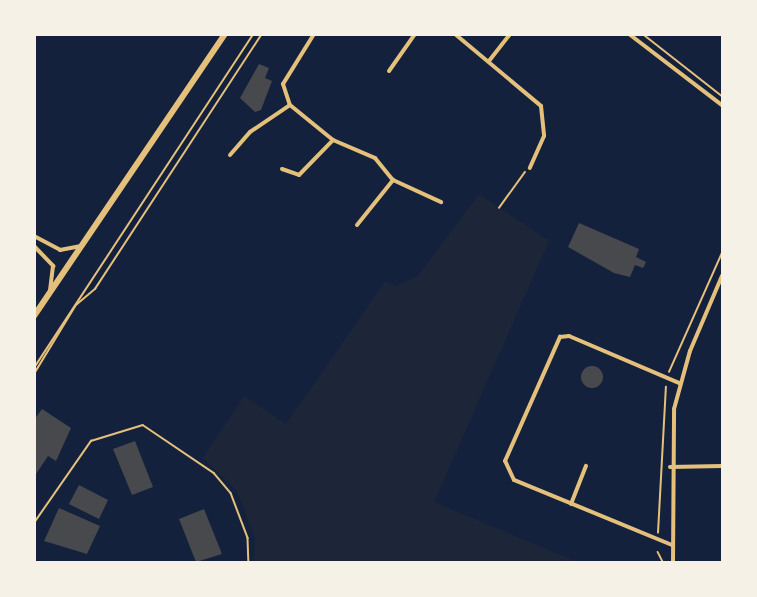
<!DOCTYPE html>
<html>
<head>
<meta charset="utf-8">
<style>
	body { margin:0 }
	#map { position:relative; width:757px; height:597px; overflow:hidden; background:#14213d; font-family:"Asap Condensed",sans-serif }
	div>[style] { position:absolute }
	.green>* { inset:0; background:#1d2539 }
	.building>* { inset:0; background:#48494c }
	.round { border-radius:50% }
	.path>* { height:1.5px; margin:-0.75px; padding:0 0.75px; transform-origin:0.75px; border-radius:0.75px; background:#e5c07b }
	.service>* { height:1.5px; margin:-0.75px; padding:0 0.75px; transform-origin:0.75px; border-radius:0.75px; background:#e5c07b }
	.minor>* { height:4px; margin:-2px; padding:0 2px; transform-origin:2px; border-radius:2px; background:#e5c07b }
	.trunk>* { height:6px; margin:-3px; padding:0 3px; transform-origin:3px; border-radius:3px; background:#e5c07b }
	span { translate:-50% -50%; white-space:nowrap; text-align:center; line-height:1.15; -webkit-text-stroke:4.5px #f6f1e7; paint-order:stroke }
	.frame { position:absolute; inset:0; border:36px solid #f6f1e7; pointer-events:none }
</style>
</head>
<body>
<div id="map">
	<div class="green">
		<div style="clip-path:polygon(479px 194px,549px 241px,434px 502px,577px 562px,254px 562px,255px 539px,237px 491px,203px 458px,244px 396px,286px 424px,385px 282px,396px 286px,418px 276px)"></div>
	</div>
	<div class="building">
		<div style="clip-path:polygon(259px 64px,269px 68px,265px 78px,272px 81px,261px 110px,255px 112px,240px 98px)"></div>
		<div style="clip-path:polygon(579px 223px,639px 249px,636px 257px,646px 262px,643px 268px,635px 265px,630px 277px,614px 273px,568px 247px)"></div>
		<div class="round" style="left:581px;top:366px;width:22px;height:22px"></div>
		<div style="clip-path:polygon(42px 409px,71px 428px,56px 461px,48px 456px,36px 474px,34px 420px)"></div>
		<div style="clip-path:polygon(135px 441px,153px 487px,132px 495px,113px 449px)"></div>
		<div style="clip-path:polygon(79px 485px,108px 500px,99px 519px,69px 504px)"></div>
		<div style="clip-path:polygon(59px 508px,100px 526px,87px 554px,44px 541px)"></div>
		<div style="clip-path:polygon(204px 509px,222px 554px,196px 562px,179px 519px)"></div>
	</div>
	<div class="path">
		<div style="left:643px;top:34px;width:100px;rotate:38.1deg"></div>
		<div style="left:499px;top:208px;width:44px;rotate:-54.2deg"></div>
		<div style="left:34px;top:368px;width:399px;rotate:-56.7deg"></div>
		<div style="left:669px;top:372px;width:130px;rotate:-66deg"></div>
		<div style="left:34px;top:374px;width:81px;rotate:-58.7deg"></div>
		<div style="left:76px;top:305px;width:25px;rotate:-40deg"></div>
		<div style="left:95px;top:289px;width:305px;rotate:-56.8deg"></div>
		<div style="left:658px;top:533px;width:146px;rotate:-86.9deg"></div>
		<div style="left:658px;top:552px;width:11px;rotate:63deg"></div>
	</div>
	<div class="service">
		<div style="left:34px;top:523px;width:100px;rotate:-55.2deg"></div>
		<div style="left:91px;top:441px;width:54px;rotate:-17.1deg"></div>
		<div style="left:143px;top:425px;width:86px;rotate:34.1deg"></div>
		<div style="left:214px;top:473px;width:26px;rotate:50deg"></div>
		<div style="left:231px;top:493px;width:48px;rotate:69.3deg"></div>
		<div style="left:248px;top:538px;width:24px;rotate:88deg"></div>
	</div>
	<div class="minor">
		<div style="left:314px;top:34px;width:59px;rotate:121.8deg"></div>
		<div style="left:283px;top:84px;width:22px;rotate:72deg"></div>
		<div style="left:290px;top:105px;width:55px;rotate:39.1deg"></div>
		<div style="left:333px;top:140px;width:46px;rotate:23.2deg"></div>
		<div style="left:375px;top:158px;width:28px;rotate:51deg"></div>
		<div style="left:393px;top:180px;width:53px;rotate:24.6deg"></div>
		<div style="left:455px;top:34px;width:112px;rotate:39.9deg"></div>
		<div style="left:541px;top:106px;width:30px;rotate:84deg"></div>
		<div style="left:544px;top:136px;width:35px;rotate:114deg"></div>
		<div style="left:629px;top:34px;width:117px;rotate:37.4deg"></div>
		<div style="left:489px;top:61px;width:34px;rotate:-52deg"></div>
		<div style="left:389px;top:71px;width:45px;rotate:-54.9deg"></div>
		<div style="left:230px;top:155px;width:30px;rotate:-49deg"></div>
		<div style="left:250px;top:132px;width:48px;rotate:-34deg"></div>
		<div style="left:282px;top:169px;width:18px;rotate:19deg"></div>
		<div style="left:299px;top:175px;width:49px;rotate:-45.8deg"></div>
		<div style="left:357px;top:225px;width:58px;rotate:-51.3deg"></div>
		<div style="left:34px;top:236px;width:30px;rotate:28deg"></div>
		<div style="left:60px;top:250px;width:20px;rotate:-11deg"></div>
		<div style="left:34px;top:246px;width:28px;rotate:46deg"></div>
		<div style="left:53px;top:266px;width:24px;rotate:97deg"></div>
		<div style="left:670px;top:467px;width:52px;rotate:-1.1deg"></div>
		<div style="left:571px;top:504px;width:41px;rotate:-68.5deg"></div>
		<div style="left:672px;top:545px;width:171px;rotate:-157.6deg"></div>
		<div style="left:514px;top:480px;width:21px;rotate:-115deg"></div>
		<div style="left:505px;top:461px;width:136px;rotate:-66.1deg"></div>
		<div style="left:560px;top:337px;width:9px;rotate:-6deg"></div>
		<div style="left:569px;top:336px;width:120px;rotate:23.1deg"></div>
		<div style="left:673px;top:562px;width:153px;rotate:-89.6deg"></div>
		<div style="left:674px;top:409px;width:60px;rotate:-74.6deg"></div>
		<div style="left:690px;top:351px;width:82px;rotate:-66.9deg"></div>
	</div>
	<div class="trunk">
		<div style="left:34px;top:316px;width:341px;rotate:-55.9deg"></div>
	</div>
	<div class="frame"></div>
</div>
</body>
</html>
